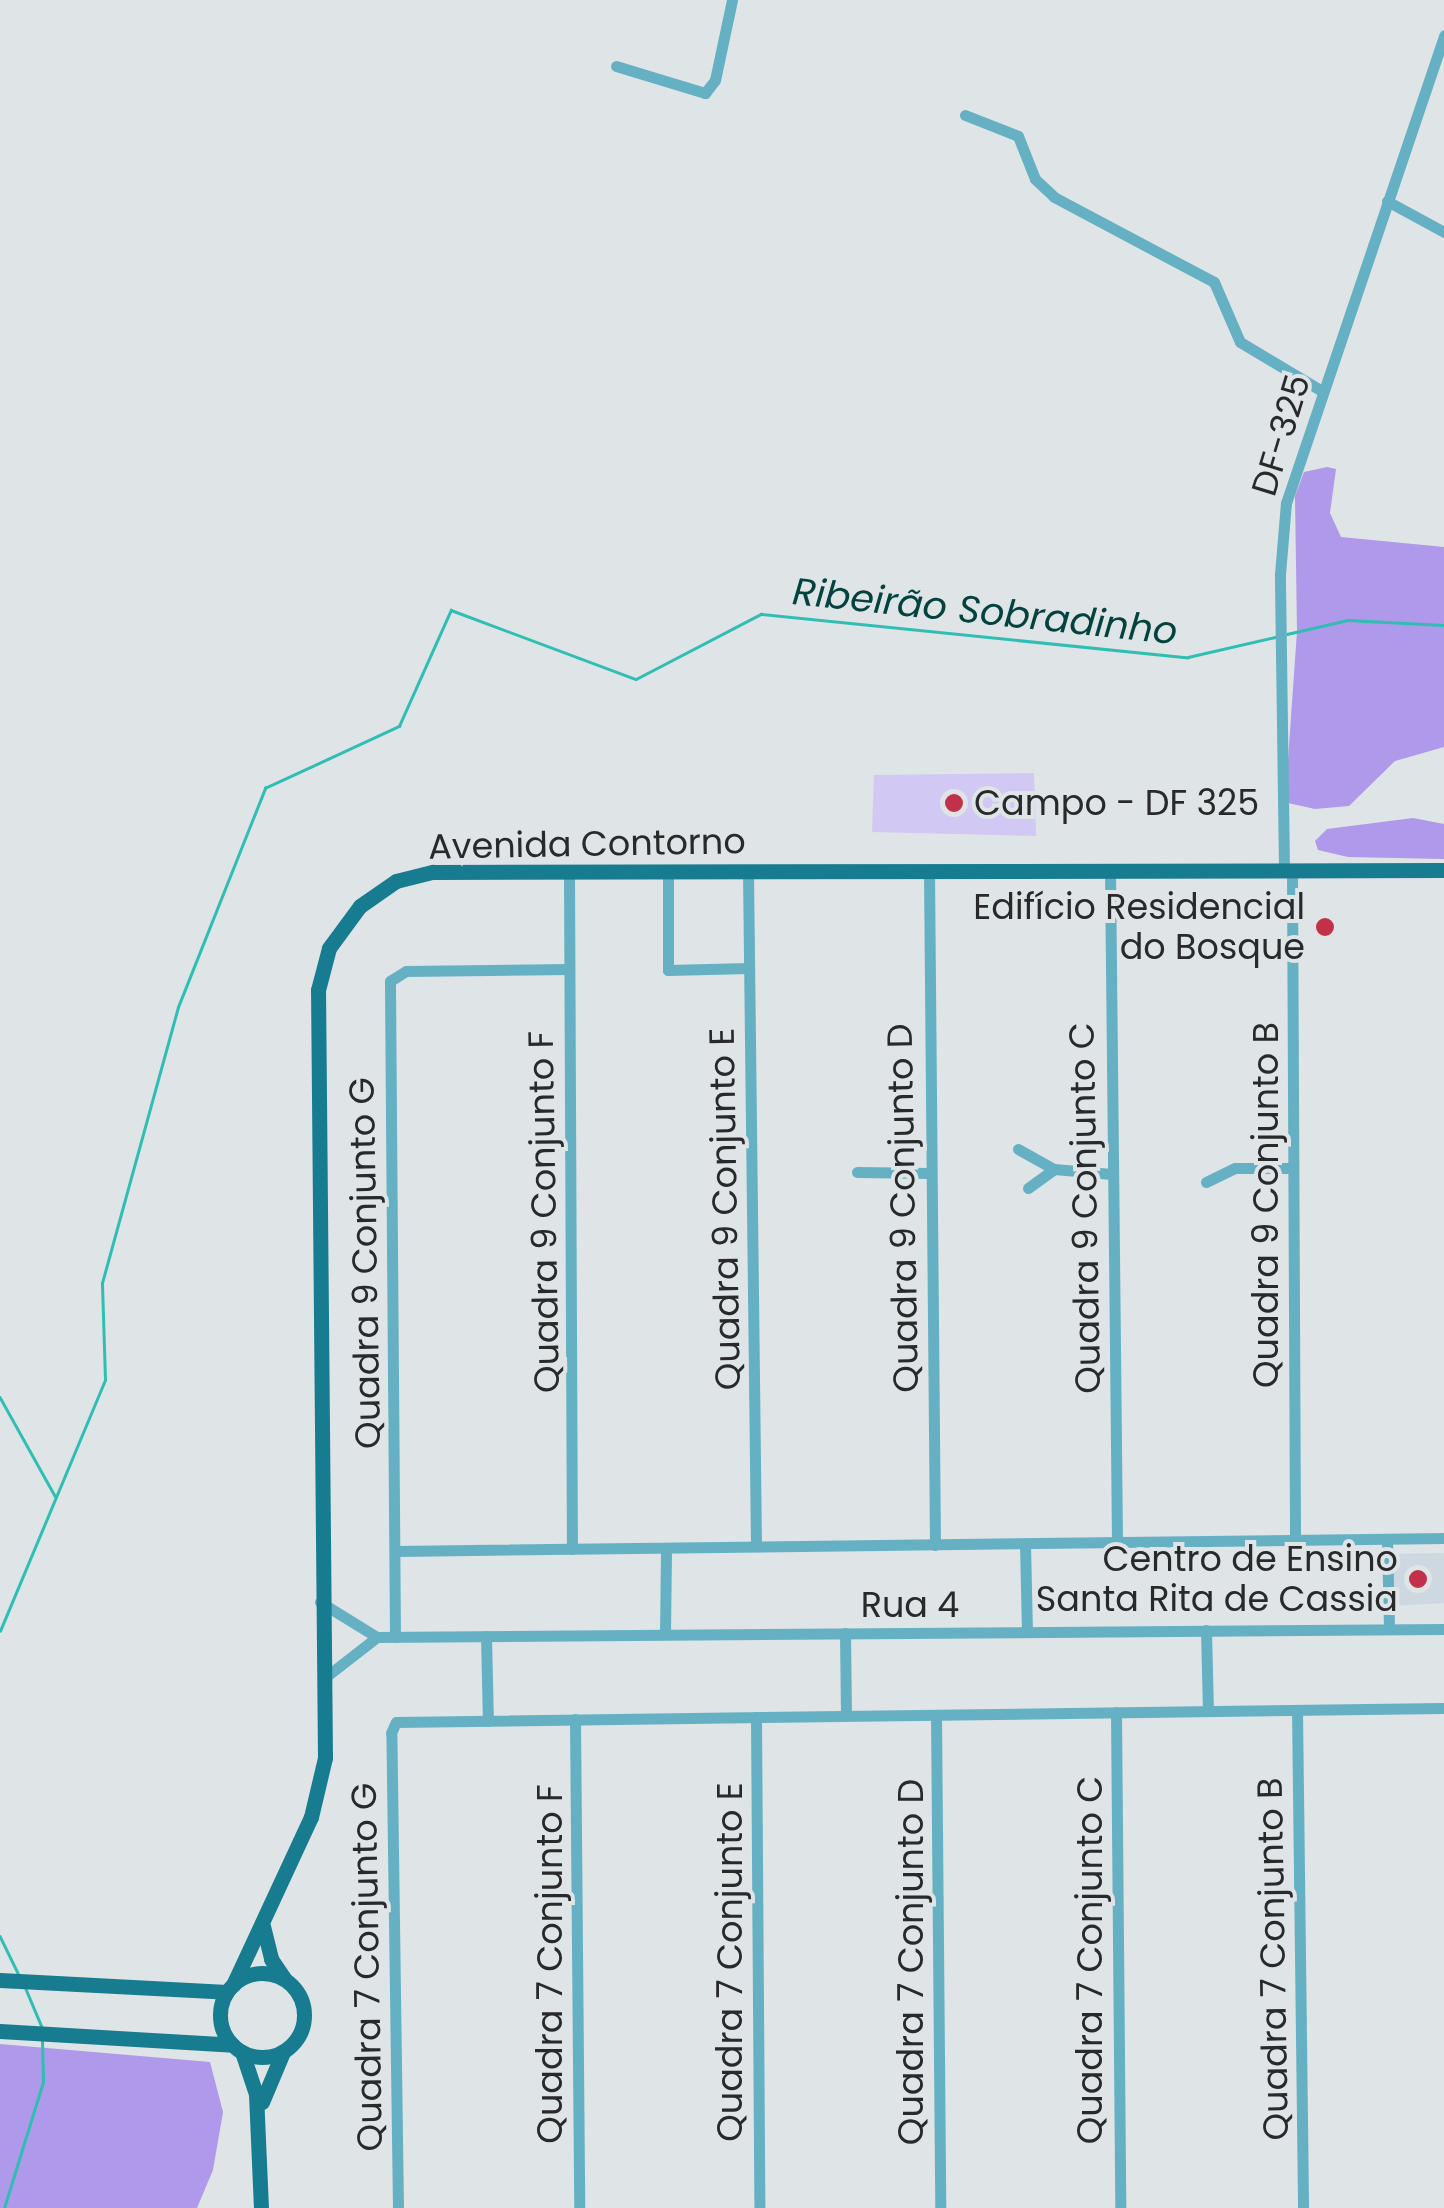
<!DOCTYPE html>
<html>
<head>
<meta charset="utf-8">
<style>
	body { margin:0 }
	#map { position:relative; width:1444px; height:2208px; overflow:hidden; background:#dfe4e7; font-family:Poppins,sans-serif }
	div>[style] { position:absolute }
	.built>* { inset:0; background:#ced8e1 }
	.green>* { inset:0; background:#d2c8f4 }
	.forest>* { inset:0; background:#ae99ea }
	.stream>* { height:2.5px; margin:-1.25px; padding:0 1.25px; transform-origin:1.25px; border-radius:1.25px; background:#30beb3 }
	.minor>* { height:11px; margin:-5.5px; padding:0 5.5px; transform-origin:5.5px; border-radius:5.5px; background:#65b1c3 }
	.major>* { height:15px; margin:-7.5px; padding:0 7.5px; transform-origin:7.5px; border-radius:7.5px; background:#177c8f }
	.major>.ring { margin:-7.5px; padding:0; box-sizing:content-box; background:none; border:15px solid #177c8f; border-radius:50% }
	.dots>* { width:28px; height:28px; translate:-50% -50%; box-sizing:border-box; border:5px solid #dfe4e7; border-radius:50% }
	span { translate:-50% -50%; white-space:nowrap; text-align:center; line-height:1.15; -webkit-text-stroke:8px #dfe4e7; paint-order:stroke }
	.street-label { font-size:35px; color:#28292b }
	.poi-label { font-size:35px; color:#28292b }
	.left { translate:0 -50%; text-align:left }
	.right { translate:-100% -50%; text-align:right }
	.water-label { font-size:38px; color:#03423e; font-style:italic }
</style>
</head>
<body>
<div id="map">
	<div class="built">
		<div style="clip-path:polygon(1444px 1553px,1444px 1603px,1393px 1606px,1391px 1554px)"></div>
	</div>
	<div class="green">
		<div style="clip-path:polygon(1034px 773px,1036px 836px,872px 832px,874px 775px)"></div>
	</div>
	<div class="forest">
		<div style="clip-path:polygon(1327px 467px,1336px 469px,1330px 513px,1341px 537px,1444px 547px,1444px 747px,1395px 761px,1349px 806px,1315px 809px,1288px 803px,1286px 789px,1297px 631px,1295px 496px,1304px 472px)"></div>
		<div style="clip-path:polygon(1413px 818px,1444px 824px,1444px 859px,1348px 857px,1318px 850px,1315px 841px,1327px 829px)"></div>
		<div style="clip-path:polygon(0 2044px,210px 2062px,223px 2112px,213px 2170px,197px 2208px,0 2208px)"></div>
	</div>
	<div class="stream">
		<div style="left:1287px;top:634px;width:63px;rotate:-12.9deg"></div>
		<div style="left:1348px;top:620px;width:96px;rotate:3deg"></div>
		<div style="left:0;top:1397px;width:113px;rotate:60.9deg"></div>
		<div style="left:0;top:1631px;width:272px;rotate:-67.3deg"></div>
		<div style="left:105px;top:1380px;width:97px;rotate:-91.8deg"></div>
		<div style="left:102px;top:1283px;width:286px;rotate:-74.6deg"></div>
		<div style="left:178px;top:1007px;width:236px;rotate:-68.3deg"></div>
		<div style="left:265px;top:788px;width:148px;rotate:-24.8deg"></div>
		<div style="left:399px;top:726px;width:127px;rotate:-65.9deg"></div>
		<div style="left:451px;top:610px;width:197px;rotate:20.5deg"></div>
		<div style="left:636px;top:679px;width:141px;rotate:-27.5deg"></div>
		<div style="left:761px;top:614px;width:429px;rotate:5.8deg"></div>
		<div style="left:1188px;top:657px;width:89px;rotate:-12.9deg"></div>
		<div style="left:0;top:1936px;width:41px;rotate:64.1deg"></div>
		<div style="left:26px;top:1989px;width:41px;rotate:67.2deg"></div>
		<div style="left:4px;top:2208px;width:132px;rotate:-72.8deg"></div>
		<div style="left:43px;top:2082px;width:42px;rotate:-91.4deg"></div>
	</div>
	<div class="minor">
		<div style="left:616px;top:66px;width:93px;rotate:16.9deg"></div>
		<div style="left:705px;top:93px;width:16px;rotate:-52deg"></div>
		<div style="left:715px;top:80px;width:82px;rotate:-78deg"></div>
		<div style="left:965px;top:115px;width:57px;rotate:21.6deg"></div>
		<div style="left:1018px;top:136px;width:46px;rotate:68.4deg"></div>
		<div style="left:1035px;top:179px;width:26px;rotate:43deg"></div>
		<div style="left:1054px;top:197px;width:181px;rotate:28deg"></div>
		<div style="left:1214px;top:282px;width:65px;rotate:66.6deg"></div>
		<div style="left:1240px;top:342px;width:96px;rotate:30.9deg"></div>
		<div style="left:1387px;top:201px;width:65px;rotate:28.5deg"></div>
		<div style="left:1284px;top:869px;width:295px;rotate:-90.8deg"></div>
		<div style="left:1280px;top:574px;width:71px;rotate:-85.2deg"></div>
		<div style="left:1286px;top:503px;width:494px;rotate:-71.3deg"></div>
		<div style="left:1292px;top:870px;width:670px;rotate:89.74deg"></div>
		<div style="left:929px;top:871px;width:674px;rotate:89.49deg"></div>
		<div style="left:1110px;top:871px;width:673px;rotate:89.4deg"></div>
		<div style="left:748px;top:872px;width:674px;rotate:89.32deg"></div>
		<div style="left:569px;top:873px;width:676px;rotate:89.75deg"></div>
		<div style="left:668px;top:873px;width:97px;rotate:90deg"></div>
		<div style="left:668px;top:970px;width:81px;rotate:-1.4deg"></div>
		<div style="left:1018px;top:1149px;width:41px;rotate:29.1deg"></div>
		<div style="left:1054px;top:1169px;width:58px;rotate:4.9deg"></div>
		<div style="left:857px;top:1172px;width:73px;rotate:0.8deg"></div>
		<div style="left:1206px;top:1182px;width:32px;rotate:-26deg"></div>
		<div style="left:1235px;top:1168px;width:58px"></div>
		<div style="left:1028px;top:1188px;width:32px;rotate:-36deg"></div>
		<div style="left:1387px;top:1540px;width:89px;rotate:88.7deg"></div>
		<div style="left:1025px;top:1544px;width:88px;rotate:88.7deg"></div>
		<div style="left:396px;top:1551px;width:1048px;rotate:-0.71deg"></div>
		<div style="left:320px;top:1602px;width:67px;rotate:31.6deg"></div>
		<div style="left:377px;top:1637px;width:1067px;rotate:-0.43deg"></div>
		<div style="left:1206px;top:1630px;width:81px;rotate:88.6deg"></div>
		<div style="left:845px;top:1633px;width:82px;rotate:89.3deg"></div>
		<div style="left:665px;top:1634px;width:85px;rotate:-89.3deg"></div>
		<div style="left:486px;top:1636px;width:85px;rotate:88.7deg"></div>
		<div style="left:395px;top:1637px;width:656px;rotate:-90.44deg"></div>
		<div style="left:390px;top:981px;width:19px;rotate:-32deg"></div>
		<div style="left:406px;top:971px;width:163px;rotate:-0.7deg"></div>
		<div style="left:323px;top:1679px;width:68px;rotate:-37.9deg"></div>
		<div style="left:1297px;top:1710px;width:498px;rotate:89.3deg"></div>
		<div style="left:1116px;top:1712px;width:496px;rotate:89.5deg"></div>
		<div style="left:936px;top:1715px;width:493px;rotate:89.5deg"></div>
		<div style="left:756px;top:1717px;width:491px;rotate:89.6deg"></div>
		<div style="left:575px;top:1719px;width:489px;rotate:89.5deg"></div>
		<div style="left:398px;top:2208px;width:475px;rotate:-90.8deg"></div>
		<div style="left:391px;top:1733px;width:12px;rotate:-66deg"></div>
		<div style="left:396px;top:1722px;width:1048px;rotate:-0.77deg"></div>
	</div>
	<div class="major">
		<div style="left:263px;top:1926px;width:34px;rotate:76deg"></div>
		<div style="left:271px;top:1959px;width:23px;rotate:56deg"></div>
		<div class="ring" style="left:220px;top:1973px;width:69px;height:69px"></div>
		<div style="left:0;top:1980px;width:227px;rotate:3deg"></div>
		<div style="left:233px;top:1985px;width:185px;rotate:-65.1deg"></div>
		<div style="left:311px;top:1817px;width:61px;rotate:-76.7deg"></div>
		<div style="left:325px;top:1758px;width:768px;rotate:-90.52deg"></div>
		<div style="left:318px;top:990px;width:43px;rotate:-75.3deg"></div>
		<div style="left:329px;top:948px;width:52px;rotate:-53.6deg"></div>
		<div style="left:360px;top:906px;width:44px;rotate:-34.8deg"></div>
		<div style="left:396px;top:881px;width:38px;rotate:-14deg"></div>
		<div style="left:433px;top:872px;width:1011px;rotate:-0.11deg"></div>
		<div style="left:0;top:2031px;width:233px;rotate:3.4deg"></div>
		<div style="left:242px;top:2052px;width:44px;rotate:71.6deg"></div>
		<div style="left:256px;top:2094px;width:114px;rotate:87.5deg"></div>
		<div style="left:262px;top:2102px;width:54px;rotate:-67.2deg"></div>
	</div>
	<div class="dots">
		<div style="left:954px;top:803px;background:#c2314a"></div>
		<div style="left:1325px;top:927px;background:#c2314a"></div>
		<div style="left:1418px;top:1579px;background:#c2314a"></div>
	</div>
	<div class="street-label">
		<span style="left:1281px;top:435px;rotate:-73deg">DF-325</span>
		<span style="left:587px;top:844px;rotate:-1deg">Avenida Contorno</span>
		<span style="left:1266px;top:1205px;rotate:-90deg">Quadra 9 Conjunto B</span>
		<span style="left:903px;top:1208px;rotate:-91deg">Quadra 9 Conjunto D</span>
		<span style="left:1085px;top:1208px;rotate:-91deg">Quadra 9 Conjunto C</span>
		<span style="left:725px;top:1209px;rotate:-91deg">Quadra 9 Conjunto E</span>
		<span style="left:544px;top:1212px;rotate:-91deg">Quadra 9 Conjunto F</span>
		<span style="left:365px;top:1263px;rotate:-91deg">Quadra 9 Conjunto G</span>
		<span style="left:910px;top:1605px">Rua 4</span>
		<span style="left:1273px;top:1959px;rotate:-91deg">Quadra 7 Conjunto B</span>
		<span style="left:1090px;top:1960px;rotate:-90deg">Quadra 7 Conjunto C</span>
		<span style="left:730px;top:1962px;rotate:-90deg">Quadra 7 Conjunto E</span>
		<span style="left:911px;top:1962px;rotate:-90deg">Quadra 7 Conjunto D</span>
		<span style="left:550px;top:1964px;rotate:-90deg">Quadra 7 Conjunto F</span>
		<span style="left:367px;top:1967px;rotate:-91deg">Quadra 7 Conjunto G</span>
	</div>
	<div class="poi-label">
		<span class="left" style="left:974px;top:803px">Campo - DF 325</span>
		<span class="right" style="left:1305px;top:927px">Edifício Residencial<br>do Bosque</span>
		<span class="right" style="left:1398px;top:1579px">Centro de Ensino<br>Santa Rita de Cassia</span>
	</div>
	<div class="water-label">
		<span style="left:985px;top:611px;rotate:6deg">Ribeirão Sobradinho</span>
	</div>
</div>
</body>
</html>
